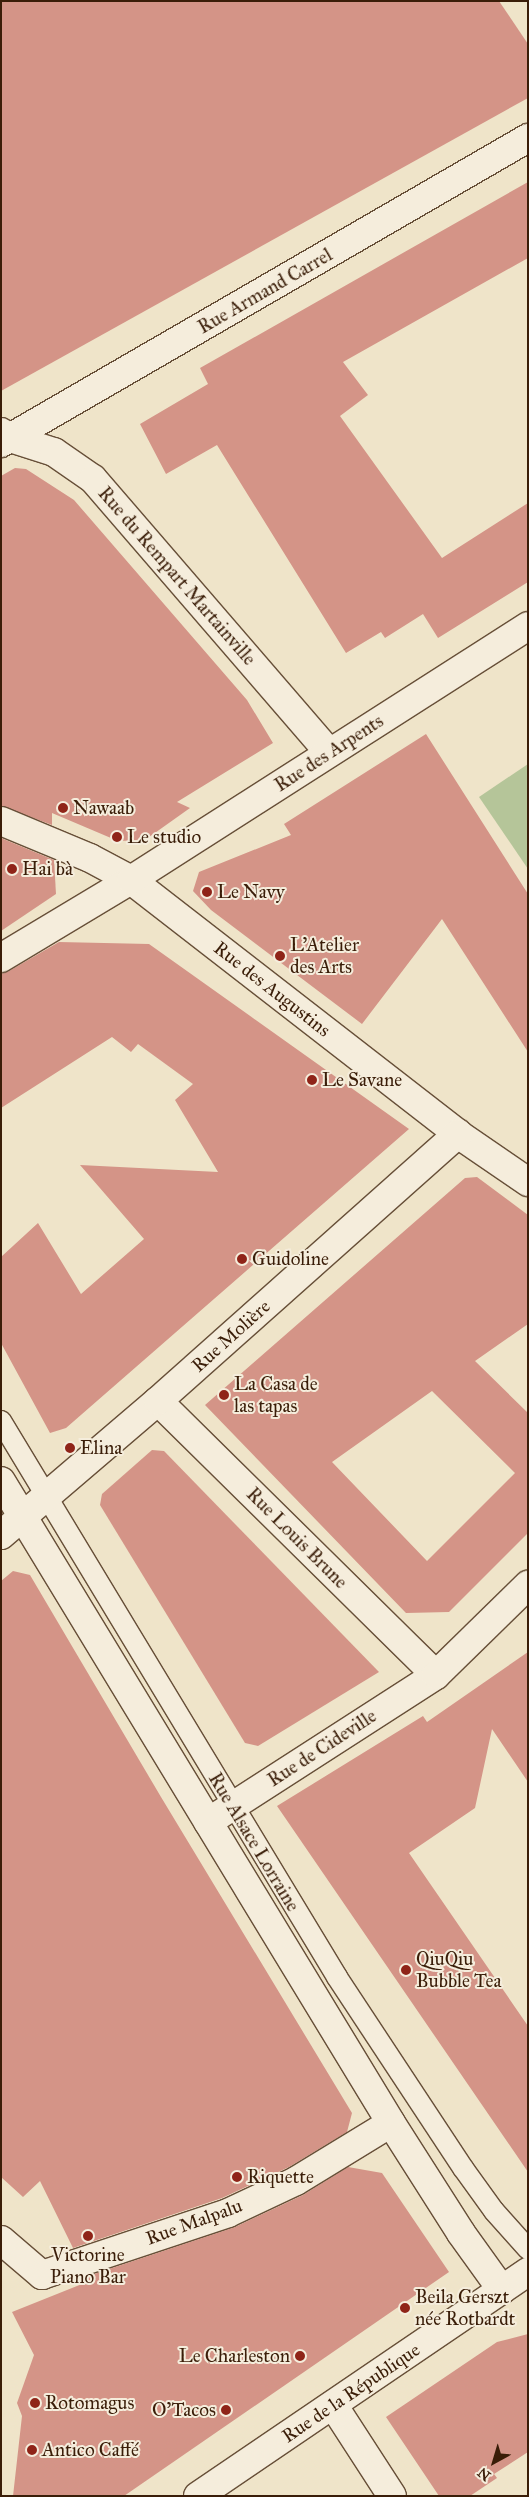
<!DOCTYPE html>
<html>
<head>
<meta charset="utf-8">
<style>
	body { margin:0 }
	#map { position:relative; width:529px; height:2497px; overflow:hidden; background:#efe4c9; font-family:"IM FELL Great Primer",serif }
	div>[style] { position:absolute }
	.green>* { inset:0; background:#b5c599 }
	.building>* { inset:0; background:#d49487 }
	.roads { filter:drop-shadow(1px 0 #674f38) drop-shadow(-1px 0 #674f38) drop-shadow(0 1px #674f38) drop-shadow(0 -1px #674f38) }
	.lane>* { height:20px; margin:-10px; padding:0 10px; transform-origin:10px; border-radius:10px; background:#f5eddc }
	.street>* { height:28px; margin:-14px; padding:0 14px; transform-origin:14px; border-radius:14px; background:#f5eddc }
	.secondary>* { height:28px; margin:-14px; padding:0 14px; transform-origin:14px; border-radius:14px; background:#f5eddc }
	.dots>* { width:14px; height:14px; translate:-50% -50%; box-sizing:border-box; border:2px solid #f5eddc; border-radius:50% }
	span { translate:-50% -50%; white-space:nowrap; text-align:center; line-height:1.15; -webkit-text-stroke:4px #f5eddc; paint-order:stroke }
	.street-label { font-size:19px; color:#3a1d08 }
	.poi-label { font-size:19px; color:#3a1d08 }
	.left { translate:0 -50%; text-align:left }
	.right { translate:-100% -50%; text-align:right }
	.frame { position:absolute; inset:0; border:2px solid #3a1d08; pointer-events:none }
	.north { position:absolute; left:469px; top:2437px; width:50px; height:50px; -webkit-text-stroke:4px #f5eddc; paint-order:stroke; rotate:219deg; font-size:14px; font-weight:700; line-height:20px; text-align:center; color:#3a1d08 }
	.north::after { content:''; display:block; margin:auto; width:18px; height:22px; background:#3a1d08; clip-path:polygon(50% 0,100% 100%,50% 72%,0 100%) }
</style>
</head>
<body>
<div id="map">
	<div class="green">
		<div style="clip-path:polygon(528px 764px,528px 869px,479px 797px)"></div>
	</div>
	<div class="building">
		<div style="clip-path:polygon(1px 1px,499px 1px,528px 44px,528px 98px,1px 391px)"></div>
		<div style="clip-path:polygon(528px 182px,528px 258px,343px 362px,368px 395px,340px 416px,442px 558px,528px 503px,528px 582px,438px 638px,423px 614px,385px 638px,381px 632px,346px 653px,217px 445px,166px 474px,140px 424px,208px 384px,200px 368px)"></div>
		<div style="clip-path:polygon(15px 468px,26px 469px,74px 500px,247px 700px,273px 743px,177px 802px,190px 808px,145px 840px,118px 841px,52px 813px,52px 825px,1px 806px,1px 476px)"></div>
		<div style="clip-path:polygon(426px 734px,528px 894px,528px 1052px,442px 919px,362px 1024px,211px 910px,193px 891px,199px 872px,291px 835px,284px 824px)"></div>
		<div style="clip-path:polygon(1px 838px,54px 860px,56px 894px,1px 931px)"></div>
		<div style="clip-path:polygon(59px 942px,149px 944px,409px 1129px,66px 1428px,50px 1433px,1px 1343px,1px 1257px,38px 1223px,81px 1294px,144px 1239px,80px 1165px,218px 1172px,175px 1100px,193px 1084px,138px 1044px,131px 1052px,112px 1037px,1px 1108px,1px 974px,9px 971px)"></div>
		<div style="clip-path:polygon(evenodd,477px 1177px,528px 1215px,528px 1324px,475px 1361px,528px 1413px,528px 1533px,449px 1612px,406px 1613px,205px 1405px,465px 1178px,477px 1177px,432px 1391px,515px 1473px,427px 1561px,332px 1462px,432px 1391px)"></div>
		<div style="clip-path:polygon(152px 1450px,164px 1451px,379px 1672px,258px 1746px,245px 1743px,100px 1505px,102px 1494px)"></div>
		<div style="clip-path:polygon(13px 1571px,30px 1575px,161px 1797px,352px 2113px,347px 2132px,289px 2167px,222px 2198px,73px 2248px,40px 2181px,23px 2197px,1px 2177px,1px 1581px)"></div>
		<div style="clip-path:polygon(528px 1652px,528px 1782px,492px 1729px,475px 1808px,409px 1853px,528px 2026px,528px 2172px,277px 1806px,423px 1716px,427px 1722px)"></div>
		<div style="clip-path:polygon(348px 2167px,382px 2173px,449px 2272px,124px 2496px,13px 2496px,22px 2416px,17px 2403px,34px 2355px,12px 2312px,87px 2282px,85px 2277px,235px 2227px,303px 2195px)"></div>
		<div style="clip-path:polygon(528px 2334px,528px 2452px,494px 2474px,497px 2478px,470px 2496px,439px 2496px,386px 2417px,497px 2342px)"></div>
	</div>
	<div class="roads">
		<div class="lane">
			<div style="left:1px;top:1421px;width:650px;rotate:58.85deg"></div>
			<div style="left:337px;top:1977px;width:229px;rotate:56.6deg"></div>
			<div style="left:463px;top:2168px;width:53px;rotate:54.2deg"></div>
			<div style="left:494px;top:2211px;width:51px;rotate:48.2deg"></div>
		</div>
		<div class="street">
			<div style="left:1px;top:432px;width:11px;rotate:34deg"></div>
			<div style="left:10px;top:438px;width:46px;rotate:17.7deg"></div>
			<div style="left:54px;top:452px;width:47px;rotate:34.7deg"></div>
			<div style="left:93px;top:479px;width:361px;rotate:49.2deg"></div>
			<div style="left:1px;top:443px;width:609px;rotate:-30.06deg"></div>
			<div style="left:1px;top:821px;width:96px;rotate:22.6deg"></div>
			<div style="left:90px;top:858px;width:47px;rotate:28.2deg"></div>
			<div style="left:131px;top:880px;width:414px;rotate:37.8deg"></div>
			<div style="left:458px;top:1134px;width:85px;rotate:34.4deg"></div>
			<div style="left:1px;top:958px;width:152px;rotate:-31deg"></div>
			<div style="left:131px;top:880px;width:471px;rotate:-32.6deg"></div>
			<div style="left:158px;top:1401px;width:390px;rotate:44.6deg"></div>
			<div style="left:1px;top:1481px;width:751px;rotate:58.72deg"></div>
			<div style="left:391px;top:2123px;width:130px;rotate:57.5deg"></div>
			<div style="left:461px;top:2233px;width:70px;rotate:54.3deg"></div>
			<div style="left:1px;top:1535px;width:206px;rotate:-40.5deg"></div>
			<div style="left:158px;top:1401px;width:402px;rotate:-41.7deg"></div>
			<div style="left:208px;top:1822px;width:271px;rotate:-32.8deg"></div>
			<div style="left:436px;top:1675px;width:129px;rotate:-44.4deg"></div>
			<div style="left:1px;top:2240px;width:54px;rotate:40.5deg"></div>
			<div style="left:42px;top:2275px;width:196px;rotate:-18.4deg"></div>
			<div style="left:228px;top:2213px;width:75px;rotate:-25.2deg"></div>
			<div style="left:296px;top:2181px;width:111px;rotate:-31.4deg"></div>
			<div style="left:333px;top:2405px;width:108px;rotate:57deg"></div>
		</div>
		<div class="secondary">
			<div style="left:198px;top:2496px;width:399px;rotate:-34.2deg"></div>
		</div>
	</div>
	<div class="dots">
		<div style="left:63px;top:808px;background:#8f2418"></div>
		<div style="left:117px;top:837px;background:#8f2418"></div>
		<div style="left:12px;top:869px;background:#8f2418"></div>
		<div style="left:207px;top:892px;background:#8f2418"></div>
		<div style="left:280px;top:956px;background:#8f2418"></div>
		<div style="left:312px;top:1080px;background:#8f2418"></div>
		<div style="left:242px;top:1259px;background:#8f2418"></div>
		<div style="left:224px;top:1395px;background:#8f2418"></div>
		<div style="left:70px;top:1448px;background:#8f2418"></div>
		<div style="left:406px;top:1970px;background:#8f2418"></div>
		<div style="left:237px;top:2177px;background:#8f2418"></div>
		<div style="left:88px;top:2236px;background:#8f2418"></div>
		<div style="left:405px;top:2308px;background:#8f2418"></div>
		<div style="left:300px;top:2356px;background:#8f2418"></div>
		<div style="left:35px;top:2403px;background:#8f2418"></div>
		<div style="left:226px;top:2410px;background:#8f2418"></div>
		<div style="left:32px;top:2450px;background:#8f2418"></div>
	</div>
	<div class="street-label">
		<span style="left:265px;top:291px;rotate:-30deg">Rue Armand Carrel</span>
		<span style="left:177px;top:576px;rotate:49deg">Rue du Rempart Martainville</span>
		<span style="left:329px;top:753px;rotate:-33deg">Rue des Arpents</span>
		<span style="left:272px;top:989px;rotate:38deg">Rue des Augustins</span>
		<span style="left:231px;top:1336px;rotate:-42deg">Rue Molière</span>
		<span style="left:297px;top:1538px;rotate:45deg">Rue Louis Brune</span>
		<span style="left:322px;top:1748px;rotate:-33deg">Rue de Cideville</span>
		<span style="left:254px;top:1842px;rotate:59deg">Rue Alsace Lorraine</span>
		<span style="left:194px;top:2222px;rotate:-20deg">Rue Malpalu</span>
		<span style="left:351px;top:2393px;rotate:-34deg">Rue de la République</span>
	</div>
	<div class="poi-label">
		<span class="left" style="left:73px;top:808px">Nawaab</span>
		<span class="left" style="left:127px;top:837px">Le studio</span>
		<span class="left" style="left:22px;top:869px">Hai bà</span>
		<span class="left" style="left:217px;top:892px">Le Navy</span>
		<span class="left" style="left:290px;top:956px">L'Atelier<br>des Arts</span>
		<span class="left" style="left:322px;top:1080px">Le Savane</span>
		<span class="left" style="left:252px;top:1259px">Guidoline</span>
		<span class="left" style="left:234px;top:1395px">La Casa de<br>las tapas</span>
		<span class="left" style="left:80px;top:1448px">Elina</span>
		<span class="left" style="left:416px;top:1970px">QiuQiu<br>Bubble Tea</span>
		<span class="left" style="left:247px;top:2177px">Riquette</span>
		<span style="left:88px;top:2266px">Victorine<br>Piano Bar</span>
		<span class="left" style="left:415px;top:2308px">Beila Gerszt<br>née Rotbardt</span>
		<span class="right" style="left:290px;top:2356px">Le Charleston</span>
		<span class="left" style="left:45px;top:2403px">Rotomagus</span>
		<span class="right" style="left:216px;top:2410px">O'Tacos</span>
		<span class="left" style="left:42px;top:2450px">Antico Caffé</span>
	</div>
	<div class="frame"></div>
	<div class="north">N</div>
</div>
</body>
</html>
